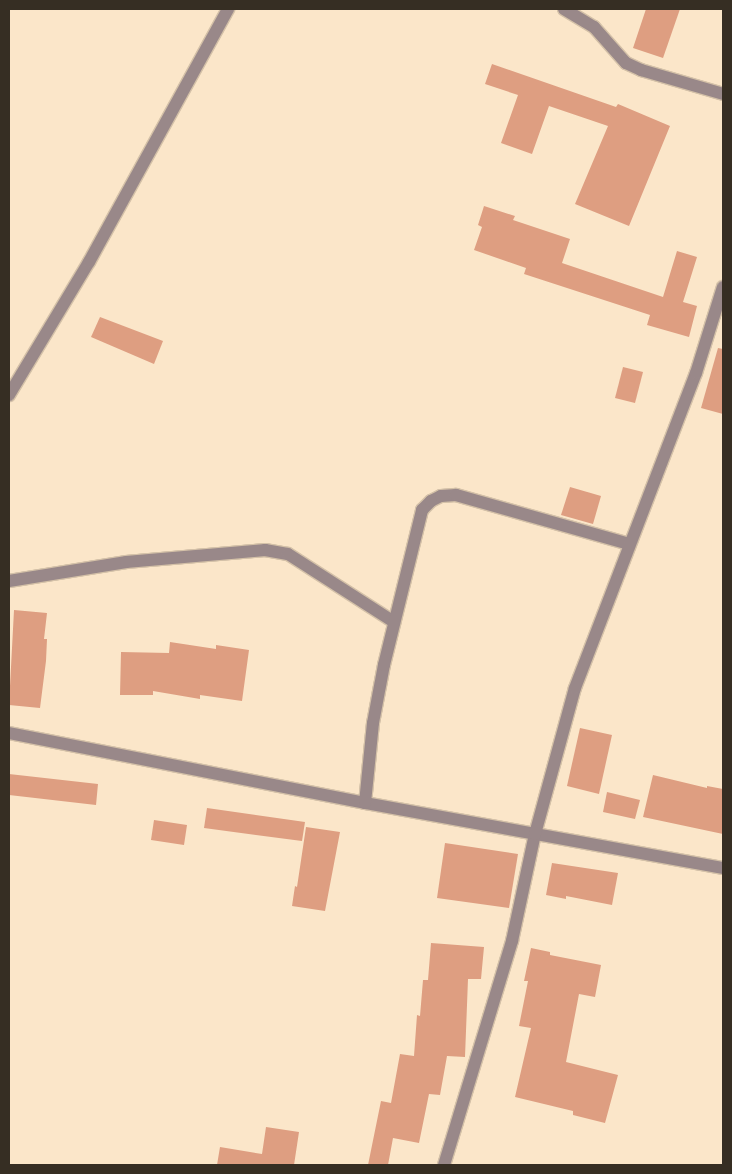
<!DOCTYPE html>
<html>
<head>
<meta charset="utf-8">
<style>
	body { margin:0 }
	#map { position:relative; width:732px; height:1174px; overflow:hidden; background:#fbe6c9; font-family:Arial,sans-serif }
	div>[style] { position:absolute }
	.building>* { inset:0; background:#de9e81 }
	.roads { filter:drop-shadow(1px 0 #d4c1a8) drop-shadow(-1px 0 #d4c1a8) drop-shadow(0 1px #d4c1a8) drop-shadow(0 -1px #d4c1a8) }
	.minor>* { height:12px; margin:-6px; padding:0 6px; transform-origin:6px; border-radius:6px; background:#998889 }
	span { translate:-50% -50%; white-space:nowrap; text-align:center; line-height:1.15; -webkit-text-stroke:4.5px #fef5ea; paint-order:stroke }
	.frame { position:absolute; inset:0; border:10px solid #362e23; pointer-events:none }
</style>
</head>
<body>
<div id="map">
	<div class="building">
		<div style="clip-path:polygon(646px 9px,680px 9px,663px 58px,633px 48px)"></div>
		<div style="clip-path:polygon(492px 64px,616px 107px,618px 104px,670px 126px,629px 226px,575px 204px,608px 126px,549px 106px,532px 154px,501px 143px,518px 95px,485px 84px)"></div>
		<div style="clip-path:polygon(484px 206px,515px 216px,513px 220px,570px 239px,562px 263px,663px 297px,677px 251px,697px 257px,683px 302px,697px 306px,689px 337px,647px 325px,650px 315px,524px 274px,526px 268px,474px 250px,482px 227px,478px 225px)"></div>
		<div style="clip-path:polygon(100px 317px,163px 341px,154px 364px,91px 337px)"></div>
		<div style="clip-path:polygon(718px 348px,723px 349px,723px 414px,701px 408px)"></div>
		<div style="clip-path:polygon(623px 367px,643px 372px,635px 403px,615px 398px)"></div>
		<div style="clip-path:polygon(570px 487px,601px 496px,593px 524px,561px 515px)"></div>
		<div style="clip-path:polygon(14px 610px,47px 613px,44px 639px,47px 639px,46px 661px,40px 708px,9px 705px)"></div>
		<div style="clip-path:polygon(170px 642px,216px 649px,216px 645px,249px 650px,242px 701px,200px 695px,200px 699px,153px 691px,153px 695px,120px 695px,121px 652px,169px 653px)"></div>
		<div style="clip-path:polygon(580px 728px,612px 735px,599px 794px,567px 786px)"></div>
		<div style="clip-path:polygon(9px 774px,98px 784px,96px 805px,9px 795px)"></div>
		<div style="clip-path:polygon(653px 775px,707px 788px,707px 786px,723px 789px,723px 834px,643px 817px)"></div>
		<div style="clip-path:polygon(607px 792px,640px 800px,635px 819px,603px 812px)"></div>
		<div style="clip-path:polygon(207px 808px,305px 822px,302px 841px,204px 828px)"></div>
		<div style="clip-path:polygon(154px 820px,187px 825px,184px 845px,151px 840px)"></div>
		<div style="clip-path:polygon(306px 827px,340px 832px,325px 911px,292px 906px,295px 886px,297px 887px)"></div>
		<div style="clip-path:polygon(445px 843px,518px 854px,509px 908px,437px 898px)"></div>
		<div style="clip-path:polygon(552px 863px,618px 873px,612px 905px,566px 896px,566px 899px,546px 895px)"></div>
		<div style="clip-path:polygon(431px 943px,484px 947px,481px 979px,468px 979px,465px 1057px,447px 1056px,440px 1095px,429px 1094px,419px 1143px,393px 1138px,388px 1165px,368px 1165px,381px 1101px,391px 1103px,400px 1054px,414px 1056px,417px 1015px,420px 1016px,423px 980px,428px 980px)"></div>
		<div style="clip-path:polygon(531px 948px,550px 952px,550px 955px,601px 965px,595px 997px,579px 994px,566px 1062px,618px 1075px,605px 1123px,573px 1115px,573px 1111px,515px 1097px,531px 1028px,519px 1026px,528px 981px,524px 981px)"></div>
		<div style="clip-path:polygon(266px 1127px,299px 1132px,294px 1165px,217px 1165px,220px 1147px,262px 1154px)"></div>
	</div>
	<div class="roads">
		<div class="minor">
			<div style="left:564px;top:9px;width:35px;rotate:31deg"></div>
			<div style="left:594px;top:27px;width:48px;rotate:48.4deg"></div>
			<div style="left:626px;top:63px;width:17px;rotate:25deg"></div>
			<div style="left:641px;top:70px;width:85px;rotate:16.3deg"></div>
			<div style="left:9px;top:395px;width:155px;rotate:-59deg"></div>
			<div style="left:89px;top:262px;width:289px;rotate:-61.2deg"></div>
			<div style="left:9px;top:581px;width:119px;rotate:-9.2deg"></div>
			<div style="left:126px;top:562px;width:140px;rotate:-4.9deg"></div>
			<div style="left:265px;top:550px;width:23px;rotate:10deg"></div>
			<div style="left:288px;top:554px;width:126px;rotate:32.7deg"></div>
			<div style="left:9px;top:733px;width:363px;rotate:11.1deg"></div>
			<div style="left:365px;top:803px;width:364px;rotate:10.3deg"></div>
			<div style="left:365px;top:803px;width:80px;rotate:-84.3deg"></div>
			<div style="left:373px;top:723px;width:59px;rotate:-79.3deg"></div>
			<div style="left:384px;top:665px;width:160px;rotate:-76.2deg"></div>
			<div style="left:422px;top:510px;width:13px;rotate:-45deg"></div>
			<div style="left:431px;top:501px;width:11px;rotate:-27deg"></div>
			<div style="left:441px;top:496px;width:15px;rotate:-4deg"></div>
			<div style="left:456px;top:495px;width:180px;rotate:15.8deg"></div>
			<div style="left:444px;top:1165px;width:234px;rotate:-73.1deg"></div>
			<div style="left:512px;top:941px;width:109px;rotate:-77.9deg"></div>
			<div style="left:535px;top:834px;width:151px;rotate:-74.7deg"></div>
			<div style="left:575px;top:688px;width:337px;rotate:-69deg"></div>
			<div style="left:696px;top:373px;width:90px;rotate:-72.6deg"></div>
		</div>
	</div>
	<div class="frame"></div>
</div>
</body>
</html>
